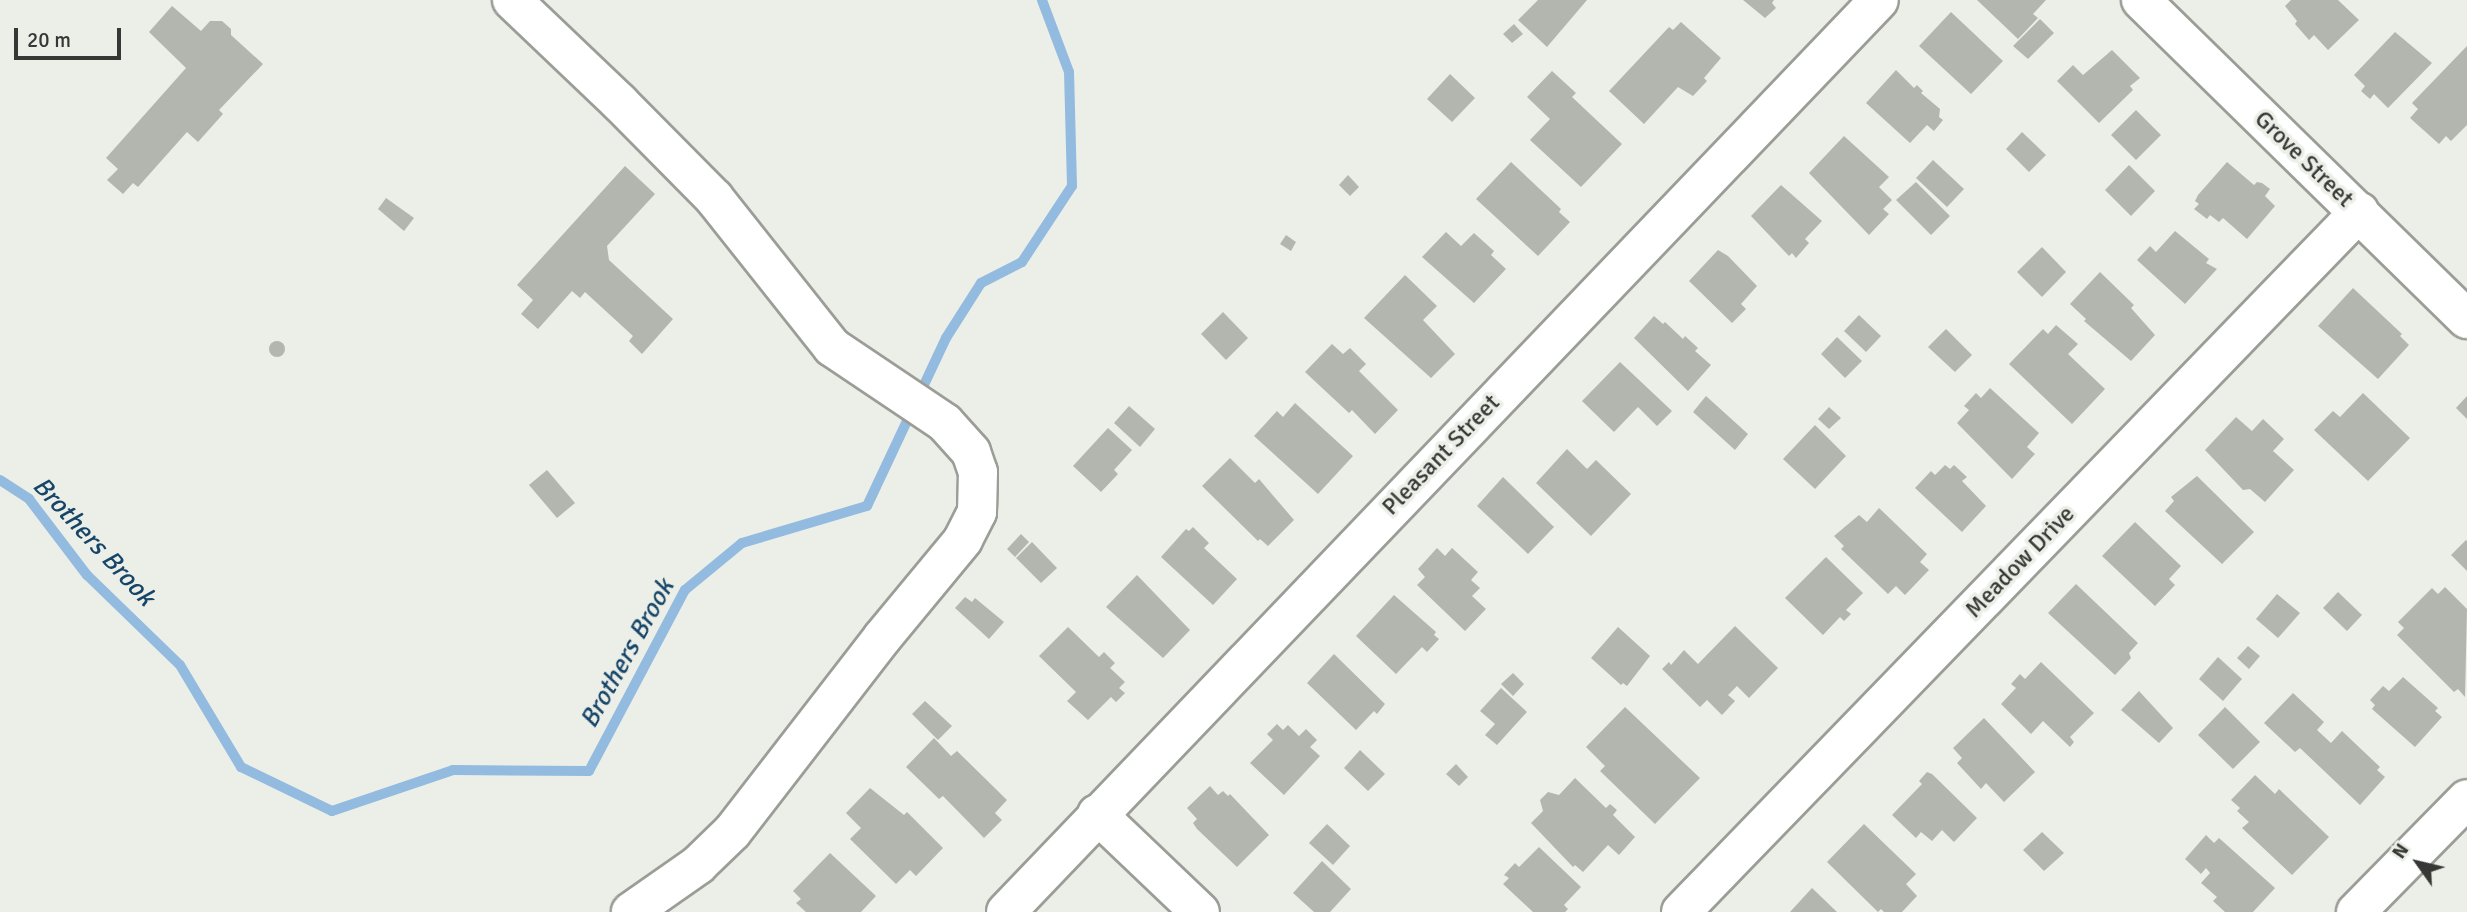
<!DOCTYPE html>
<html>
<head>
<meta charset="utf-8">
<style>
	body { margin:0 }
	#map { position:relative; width:2467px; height:912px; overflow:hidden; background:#ecefe8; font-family:Signika,sans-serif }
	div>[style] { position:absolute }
	.stream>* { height:10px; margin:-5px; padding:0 5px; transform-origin:5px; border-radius:5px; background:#92bbdf }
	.building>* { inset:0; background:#b3b5af }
	.round { border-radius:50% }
	.roads { filter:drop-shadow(2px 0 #9b9d97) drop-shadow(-2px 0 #9b9d97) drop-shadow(0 2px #9b9d97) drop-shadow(0 -2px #9b9d97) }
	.minor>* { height:38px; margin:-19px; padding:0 19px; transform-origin:19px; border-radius:19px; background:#fff }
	span { translate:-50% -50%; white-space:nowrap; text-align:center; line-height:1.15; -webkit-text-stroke:7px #ecefe8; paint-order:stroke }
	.street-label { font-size:24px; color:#373835 }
	.water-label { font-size:26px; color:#164568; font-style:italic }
	.north { position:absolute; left:2383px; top:828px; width:70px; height:70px; -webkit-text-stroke:5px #ecefe8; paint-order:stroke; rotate:304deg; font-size:19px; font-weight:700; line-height:28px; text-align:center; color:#373835 }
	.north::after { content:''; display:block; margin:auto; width:24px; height:32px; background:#373835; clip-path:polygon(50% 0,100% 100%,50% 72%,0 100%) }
	.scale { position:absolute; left:14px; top:28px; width:107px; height:32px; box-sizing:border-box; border:4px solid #373835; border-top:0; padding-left:9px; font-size:21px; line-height:24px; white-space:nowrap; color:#373835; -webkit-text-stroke:5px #ecefe8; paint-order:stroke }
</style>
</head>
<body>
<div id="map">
	<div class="stream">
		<div style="left:0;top:480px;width:35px;rotate:33deg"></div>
		<div style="left:29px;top:499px;width:96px;rotate:52.7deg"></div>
		<div style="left:87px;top:575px;width:129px;rotate:44.1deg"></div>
		<div style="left:180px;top:665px;width:119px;rotate:59.1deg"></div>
		<div style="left:241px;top:767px;width:101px;rotate:25.8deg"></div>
		<div style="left:332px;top:811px;width:128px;rotate:-18.7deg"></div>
		<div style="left:453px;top:770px;width:136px;rotate:0.4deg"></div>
		<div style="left:589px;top:771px;width:205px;rotate:-62.1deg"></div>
		<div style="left:685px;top:590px;width:74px;rotate:-39.5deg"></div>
		<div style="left:742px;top:543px;width:130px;rotate:-16.5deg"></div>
		<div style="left:867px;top:506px;width:186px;rotate:-64.8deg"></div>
		<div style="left:946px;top:338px;width:65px;rotate:-57.5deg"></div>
		<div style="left:981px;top:283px;width:46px;rotate:-27.1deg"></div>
		<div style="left:1022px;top:262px;width:91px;rotate:-56.7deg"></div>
		<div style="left:1072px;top:186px;width:114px;rotate:-91.5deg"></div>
		<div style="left:1069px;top:72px;width:77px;rotate:-110.6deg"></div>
	</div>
	<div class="building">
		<div style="clip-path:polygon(1538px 0,1587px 0,1547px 47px,1518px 20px)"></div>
		<div style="clip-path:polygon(1743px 0,1774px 0,1772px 3px,1776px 8px,1765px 18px)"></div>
		<div style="clip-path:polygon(1977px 0,2046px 0,2033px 14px,2038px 18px,2018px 39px)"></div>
		<div style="clip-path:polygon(2291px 0,2338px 0,2359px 20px,2328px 50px,2314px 35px,2309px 40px,2295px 24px,2297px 21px,2285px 6px)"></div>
		<div style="clip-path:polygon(172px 6px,201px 31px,210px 21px,222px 21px,231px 29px,231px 35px,263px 64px,219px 110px,223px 114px,198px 142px,187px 132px,138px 187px,133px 183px,123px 194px,107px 180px,118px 169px,106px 158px,186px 68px,149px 32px)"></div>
		<div style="clip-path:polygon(1951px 12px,2003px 61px,1971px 94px,1919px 46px)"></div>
		<div style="clip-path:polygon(2040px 19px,2054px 33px,2028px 59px,2013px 46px)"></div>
		<div style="clip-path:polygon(1681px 22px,1721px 58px,1704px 78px,1707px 81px,1693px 96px,1678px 87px,1644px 124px,1609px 91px,1669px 27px,1673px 30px)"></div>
		<div style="clip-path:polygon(1514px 24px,1523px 34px,1512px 43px,1503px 34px)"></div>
		<div style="clip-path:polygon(2395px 32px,2432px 63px,2388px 108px,2374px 94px,2370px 99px,2361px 91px,2365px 86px,2354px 75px)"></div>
		<div style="clip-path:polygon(2467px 46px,2467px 125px,2451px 141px,2446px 136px,2439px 144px,2410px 118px,2418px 109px,2412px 103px)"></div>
		<div style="clip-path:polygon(2112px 50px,2140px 78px,2130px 86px,2133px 90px,2099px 123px,2057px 81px,2073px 65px,2083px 75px)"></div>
		<div style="clip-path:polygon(1896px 70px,1914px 88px,1917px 85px,1923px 91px,1921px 93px,1940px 109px,1939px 117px,1943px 120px,1934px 131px,1927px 125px,1910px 143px,1866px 103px)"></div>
		<div style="clip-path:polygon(1552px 71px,1576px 93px,1572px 97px,1622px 144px,1581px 187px,1530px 140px,1550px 119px,1527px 97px)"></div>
		<div style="clip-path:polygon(1450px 74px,1475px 98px,1452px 122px,1427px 99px)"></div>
		<div style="clip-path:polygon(2136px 110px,2161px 135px,2136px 160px,2111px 135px)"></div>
		<div style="clip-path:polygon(2022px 132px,2046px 155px,2029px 172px,2006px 149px)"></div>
		<div style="clip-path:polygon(1844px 136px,1889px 177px,1879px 187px,1892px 200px,1883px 209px,1889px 214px,1869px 235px,1809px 173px)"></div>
		<div style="clip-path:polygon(1933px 160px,1964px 189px,1947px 207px,1916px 178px)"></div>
		<div style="clip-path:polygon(1511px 162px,1561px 209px,1559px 212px,1570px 222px,1538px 256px,1476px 199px)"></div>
		<div style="clip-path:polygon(2227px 162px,2254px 185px,2257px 182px,2262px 183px,2270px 189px,2265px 196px,2275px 206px,2247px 239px,2223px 218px,2219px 222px,2210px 215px,2207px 219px,2194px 209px,2199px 204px,2195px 201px,2198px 195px)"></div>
		<div style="clip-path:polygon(2129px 165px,2155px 191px,2131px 216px,2105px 190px)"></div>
		<div style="clip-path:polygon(625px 166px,655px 194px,607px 246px,609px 260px,673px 319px,642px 354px,629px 341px,633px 336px,585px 292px,580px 298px,572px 291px,538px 329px,521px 314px,533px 300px,517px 285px)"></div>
		<div style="clip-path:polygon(1348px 175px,1359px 187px,1350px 196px,1339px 185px)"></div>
		<div style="clip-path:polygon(1916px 182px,1950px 216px,1931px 235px,1896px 200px)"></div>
		<div style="clip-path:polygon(1781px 185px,1822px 221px,1805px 239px,1809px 243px,1796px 258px,1792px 253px,1789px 256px,1751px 216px)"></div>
		<div style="clip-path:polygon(386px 198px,414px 218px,404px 231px,378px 209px)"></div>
		<div style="clip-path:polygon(2175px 231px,2209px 259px,2206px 263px,2217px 269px,2185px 304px,2137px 260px,2150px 246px,2156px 252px)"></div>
		<div style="clip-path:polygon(1446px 232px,1461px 246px,1474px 233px,1494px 251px,1491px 255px,1506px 269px,1474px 303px,1422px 257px)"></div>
		<div style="clip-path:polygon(1286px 235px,1296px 242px,1291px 251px,1280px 244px)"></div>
		<div style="clip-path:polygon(2042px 247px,2066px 272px,2042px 297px,2017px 272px)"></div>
		<div style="clip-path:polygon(1718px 250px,1728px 256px,1757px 286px,1741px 304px,1746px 309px,1732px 323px,1689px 281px)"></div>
		<div style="clip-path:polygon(2100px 272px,2134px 305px,2131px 308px,2155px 335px,2131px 361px,2084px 321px,2086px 319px,2070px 304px)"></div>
		<div style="clip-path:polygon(1405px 275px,1437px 306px,1423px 320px,1455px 354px,1431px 378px,1364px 318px)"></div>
		<div style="clip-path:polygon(2353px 288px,2402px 334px,2400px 336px,2409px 345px,2378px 379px,2318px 326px)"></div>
		<div style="clip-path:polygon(1223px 312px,1248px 338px,1226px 360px,1201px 334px)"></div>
		<div style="clip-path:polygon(1859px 315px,1881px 336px,1866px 352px,1844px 331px)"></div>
		<div style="clip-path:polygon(1654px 316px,1663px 324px,1665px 322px,1683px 339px,1685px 336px,1698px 348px,1695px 351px,1711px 365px,1688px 391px,1634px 338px)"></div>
		<div style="clip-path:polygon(2056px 325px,2078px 344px,2068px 354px,2105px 389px,2072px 424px,2009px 364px,2043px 329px,2048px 334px)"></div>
		<div style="clip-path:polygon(1946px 329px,1972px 355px,1955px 372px,1928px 347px)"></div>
		<div style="clip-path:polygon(1837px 337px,1862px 361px,1845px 378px,1821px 354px)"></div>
		<div class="round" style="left:269px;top:341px;width:16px;height:16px"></div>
		<div style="clip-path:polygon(1332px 344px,1343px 354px,1350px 348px,1366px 364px,1359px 371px,1398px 410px,1375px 434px,1352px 410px,1349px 413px,1305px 372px)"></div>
		<div style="clip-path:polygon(1620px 362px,1672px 411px,1657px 426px,1638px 407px,1614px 432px,1582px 401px)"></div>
		<div style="clip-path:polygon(1990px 388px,2039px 433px,2027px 447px,2035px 454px,2012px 479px,1957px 423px,1969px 410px,1964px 406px,1976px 393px,1981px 398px)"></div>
		<div style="clip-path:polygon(2363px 393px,2410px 438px,2368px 481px,2314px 430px,2333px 411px,2340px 417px)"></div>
		<div style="clip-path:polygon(1706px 396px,1748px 434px,1735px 450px,1693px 412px)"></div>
		<div style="clip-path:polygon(2467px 396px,2467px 419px,2456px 408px)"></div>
		<div style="clip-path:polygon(1295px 403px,1353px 456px,1318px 494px,1254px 436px,1277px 411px,1283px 417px)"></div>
		<div style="clip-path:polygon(1129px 406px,1155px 429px,1140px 447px,1114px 423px)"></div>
		<div style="clip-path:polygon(1829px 407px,1841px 418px,1829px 429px,1818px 419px)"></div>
		<div style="clip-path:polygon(2236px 417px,2252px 431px,2263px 419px,2284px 439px,2273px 451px,2294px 470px,2265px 502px,2250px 489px,2243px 490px,2205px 450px)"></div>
		<div style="clip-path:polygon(1815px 425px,1846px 456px,1815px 489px,1783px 459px)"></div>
		<div style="clip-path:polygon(1108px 428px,1132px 450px,1114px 470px,1118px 474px,1101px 492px,1073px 466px)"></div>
		<div style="clip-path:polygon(1567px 449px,1587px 469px,1596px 460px,1631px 494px,1591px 536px,1536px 483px)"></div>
		<div style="clip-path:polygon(1230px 458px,1255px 483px,1259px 479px,1294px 520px,1268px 546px,1260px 539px,1258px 541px,1202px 486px)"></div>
		<div style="clip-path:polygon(1945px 465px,1950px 469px,1954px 465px,1967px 477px,1962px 481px,1986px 506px,1962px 532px,1915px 488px,1931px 471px,1935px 475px)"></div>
		<div style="clip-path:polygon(547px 470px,575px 503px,557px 518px,529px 485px)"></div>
		<div style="clip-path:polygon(2197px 476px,2254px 532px,2222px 564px,2165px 511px,2174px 501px,2171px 497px)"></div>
		<div style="clip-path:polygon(1503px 477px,1554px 527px,1528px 554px,1477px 506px)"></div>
		<div style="clip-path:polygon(1879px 508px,1927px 554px,1920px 562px,1929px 570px,1905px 595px,1896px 586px,1888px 594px,1841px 549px,1844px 546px,1834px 536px,1859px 515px,1867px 522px)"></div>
		<div style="clip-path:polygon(2135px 522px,2181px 566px,2169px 579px,2175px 585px,2155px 606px,2102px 556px)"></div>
		<div style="clip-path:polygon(1193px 527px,1209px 543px,1204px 548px,1237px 579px,1213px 605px,1161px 557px,1186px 529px,1189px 531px)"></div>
		<div style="clip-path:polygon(1021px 534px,1029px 542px,1015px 557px,1007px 549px)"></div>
		<div style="clip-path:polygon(2466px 540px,2467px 541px,2467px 571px,2451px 555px)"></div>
		<div style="clip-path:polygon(1032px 542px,1057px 568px,1041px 583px,1016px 558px)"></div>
		<div style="clip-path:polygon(1437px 548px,1445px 556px,1452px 548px,1478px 572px,1471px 580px,1480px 588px,1472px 596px,1486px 609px,1465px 631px,1417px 585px,1425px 577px,1418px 569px)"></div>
		<div style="clip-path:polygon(1826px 557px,1863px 593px,1846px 610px,1851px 614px,1844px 621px,1840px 617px,1823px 635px,1785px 598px)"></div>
		<div style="clip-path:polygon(1137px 575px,1190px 630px,1163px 658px,1106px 607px)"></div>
		<div style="clip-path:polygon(2076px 584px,2138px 643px,2129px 653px,2131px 658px,2115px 675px,2048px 613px)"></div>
		<div style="clip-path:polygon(2445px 587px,2467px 609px,2465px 697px,2458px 689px,2454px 692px,2397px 635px,2404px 628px,2398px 622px,2432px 588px,2438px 594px)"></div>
		<div style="clip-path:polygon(2338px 592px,2362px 615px,2347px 631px,2323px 608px)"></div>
		<div style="clip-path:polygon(2277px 594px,2300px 613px,2278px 638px,2256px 619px)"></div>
		<div style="clip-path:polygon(1394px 595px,1436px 632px,1434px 635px,1439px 639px,1427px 652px,1422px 647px,1396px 674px,1356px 636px)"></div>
		<div style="clip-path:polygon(965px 597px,972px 602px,975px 598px,1004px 622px,989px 639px,955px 608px)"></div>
		<div style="clip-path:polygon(1735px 626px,1778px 668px,1749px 698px,1737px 686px,1728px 695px,1735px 701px,1722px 715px,1707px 700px,1700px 707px,1662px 669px,1669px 662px,1671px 665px,1684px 650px,1698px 664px)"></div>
		<div style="clip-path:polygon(1068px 627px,1099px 657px,1104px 652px,1115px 663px,1110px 668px,1125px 682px,1119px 688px,1125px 693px,1116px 702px,1111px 697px,1088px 720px,1067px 701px,1076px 692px,1039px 656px)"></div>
		<div style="clip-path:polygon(1618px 627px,1650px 656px,1627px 686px,1623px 683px,1621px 685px,1591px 658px)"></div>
		<div style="clip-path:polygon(2248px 646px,2260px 656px,2249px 669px,2237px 658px)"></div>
		<div style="clip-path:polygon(1334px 654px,1385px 704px,1377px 714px,1374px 711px,1356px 730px,1307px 683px)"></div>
		<div style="clip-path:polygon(2218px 657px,2242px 679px,2223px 701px,2199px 679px)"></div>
		<div style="clip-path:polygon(2041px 662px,2094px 713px,2070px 737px,2074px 742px,2070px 747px,2043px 721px,2031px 734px,2001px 704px,2016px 688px,2011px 684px,2020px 674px,2025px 679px)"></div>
		<div style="clip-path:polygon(1513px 673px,1524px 684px,1513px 696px,1501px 684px)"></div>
		<div style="clip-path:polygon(2403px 677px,2438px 708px,2435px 711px,2442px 717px,2415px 747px,2372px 709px,2375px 705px,2370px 700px,2383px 686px,2389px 691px)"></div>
		<div style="clip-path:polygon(1501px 688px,1527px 712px,1497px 745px,1485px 735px,1495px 724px,1480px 711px)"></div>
		<div style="clip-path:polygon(2139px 691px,2173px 728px,2159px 743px,2121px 710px)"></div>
		<div style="clip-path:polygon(2293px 693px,2324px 722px,2317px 730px,2331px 743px,2342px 731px,2380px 767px,2377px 770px,2385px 777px,2360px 805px,2300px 748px,2295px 752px,2264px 723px)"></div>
		<div style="clip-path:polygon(925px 701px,952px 726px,938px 740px,912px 714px)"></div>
		<div style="clip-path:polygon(1625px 707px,1700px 778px,1655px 824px,1600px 771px,1605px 766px,1586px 747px)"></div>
		<div style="clip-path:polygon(2225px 707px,2260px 742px,2233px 769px,2198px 735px)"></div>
		<div style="clip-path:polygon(1984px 718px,2035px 772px,2004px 802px,1986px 783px,1981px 789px,1957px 763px,1962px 758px,1953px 748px)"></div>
		<div style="clip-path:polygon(1277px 724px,1283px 730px,1288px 725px,1299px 736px,1306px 729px,1317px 740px,1310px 747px,1320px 756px,1284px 795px,1250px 763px,1273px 740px,1267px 734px)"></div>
		<div style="clip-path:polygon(934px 738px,951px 756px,957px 751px,1007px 800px,995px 813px,1002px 820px,984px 838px,943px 796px,939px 799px,906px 767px)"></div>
		<div style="clip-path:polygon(1360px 750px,1385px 774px,1368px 791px,1344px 768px)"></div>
		<div style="clip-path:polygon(1456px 764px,1468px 777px,1459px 786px,1446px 774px)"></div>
		<div style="clip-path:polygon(1927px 772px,1932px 774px,1977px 818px,1954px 842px,1942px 830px,1932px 841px,1921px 832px,1916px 838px,1892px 815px,1922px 784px,1919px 781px)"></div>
		<div style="clip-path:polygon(2255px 775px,2275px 794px,2279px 789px,2329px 837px,2292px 875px,2242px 828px,2249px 822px,2237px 811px,2240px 808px,2231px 800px)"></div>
		<div style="clip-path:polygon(1575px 778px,1606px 808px,1610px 804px,1617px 810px,1613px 815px,1635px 837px,1619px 855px,1608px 845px,1583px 872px,1575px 865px,1573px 867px,1531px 823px,1543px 811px,1540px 800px,1548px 792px,1559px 795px)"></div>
		<div style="clip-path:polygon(1210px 786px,1218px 795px,1223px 791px,1228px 796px,1230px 794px,1269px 835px,1237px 867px,1197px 829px,1193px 823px,1197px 819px,1187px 808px)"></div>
		<div style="clip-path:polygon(870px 788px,904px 815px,907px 812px,943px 848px,916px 876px,910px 870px,896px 884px,850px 839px,861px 828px,846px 813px)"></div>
		<div style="clip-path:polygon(1327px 824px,1350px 846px,1333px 865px,1309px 843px)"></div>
		<div style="clip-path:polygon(1864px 824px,1916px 874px,1906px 884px,1917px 896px,1902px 912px,1884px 912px,1881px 909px,1878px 912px,1827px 862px)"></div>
		<div style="clip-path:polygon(2042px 832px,2064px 853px,2044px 871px,2023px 850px)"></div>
		<div style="clip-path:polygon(2206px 835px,2214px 843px,2219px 838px,2275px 888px,2253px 912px,2225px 912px,2213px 901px,2217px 897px,2201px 883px,2210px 873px,2206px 868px,2201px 874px,2185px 859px)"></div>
		<div style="clip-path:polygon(1539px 847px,1581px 887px,1564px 905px,1568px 909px,1565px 912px,1533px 912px,1503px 884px,1509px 878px,1504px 875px,1515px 863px,1519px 867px)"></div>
		<div style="clip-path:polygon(830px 853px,876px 896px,861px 912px,806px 912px,796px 903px,801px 899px,793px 891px)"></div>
		<div style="clip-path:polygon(1322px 861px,1351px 889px,1330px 912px,1314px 912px,1293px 893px)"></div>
		<div style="clip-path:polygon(1812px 888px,1837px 912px,1790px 912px)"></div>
	</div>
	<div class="roads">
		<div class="minor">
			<div style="left:512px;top:0;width:148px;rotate:43.6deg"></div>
			<div style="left:619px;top:102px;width:135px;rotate:45.3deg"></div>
			<div style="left:714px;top:198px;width:190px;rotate:51.6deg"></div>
			<div style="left:832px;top:347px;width:136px;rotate:33.9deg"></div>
			<div style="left:945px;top:423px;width:39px;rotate:48deg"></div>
			<div style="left:971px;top:452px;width:21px;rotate:71deg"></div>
			<div style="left:978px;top:472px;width:40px;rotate:91.4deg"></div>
			<div style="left:977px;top:512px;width:31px;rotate:117deg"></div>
			<div style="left:963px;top:540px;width:127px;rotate:129.6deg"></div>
			<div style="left:882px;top:638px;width:245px;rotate:127.7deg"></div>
			<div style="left:732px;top:832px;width:47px;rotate:135.9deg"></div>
			<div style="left:698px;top:865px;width:82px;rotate:145deg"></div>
			<div style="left:2141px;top:0;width:456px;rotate:44.4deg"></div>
			<div style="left:1097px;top:814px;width:142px;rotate:43.6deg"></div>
			<div style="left:1006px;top:912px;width:1262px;rotate:-46.25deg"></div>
			<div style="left:1681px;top:912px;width:975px;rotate:-45.91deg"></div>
			<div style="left:2356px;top:912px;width:158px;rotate:-45.5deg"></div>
		</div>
	</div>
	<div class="street-label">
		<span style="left:2304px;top:159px;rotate:44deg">Grove Street</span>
		<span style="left:1441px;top:455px;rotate:-46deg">Pleasant Street</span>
		<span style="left:2020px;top:562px;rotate:-46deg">Meadow Drive</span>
	</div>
	<div class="water-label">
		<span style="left:93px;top:542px;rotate:47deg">Brothers Brook</span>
		<span style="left:628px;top:654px;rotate:-61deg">Brothers Brook</span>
	</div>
	<div class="north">N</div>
	<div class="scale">20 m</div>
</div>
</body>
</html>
